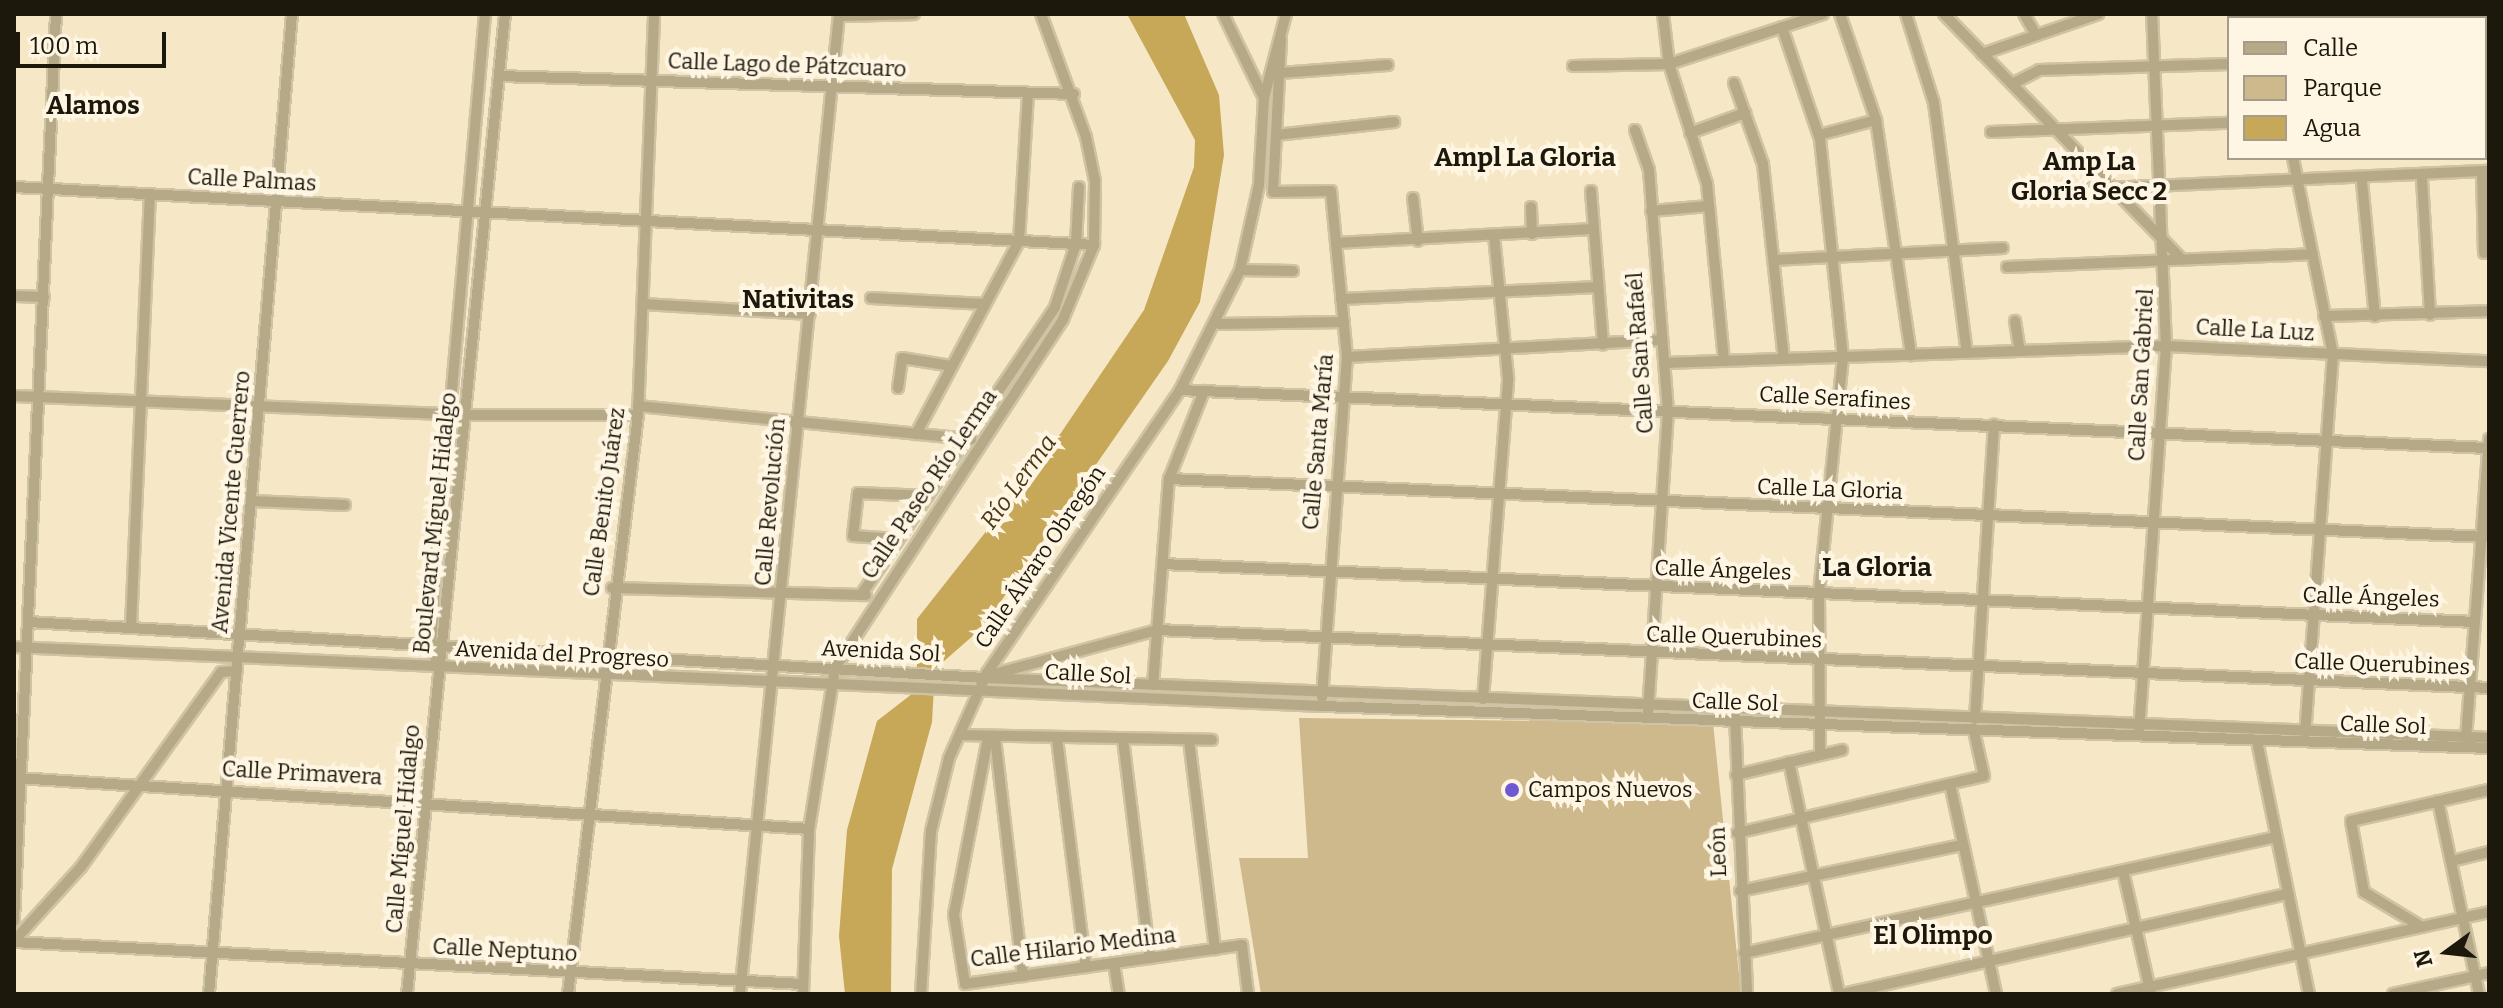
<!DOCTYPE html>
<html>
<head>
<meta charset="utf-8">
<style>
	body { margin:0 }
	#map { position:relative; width:2503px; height:1008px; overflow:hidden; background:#f6e8c7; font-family:Bitter,serif }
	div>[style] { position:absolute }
	.green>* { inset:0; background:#cdb98b }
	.water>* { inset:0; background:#c7a758 }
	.roads { filter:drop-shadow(2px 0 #cfc3a5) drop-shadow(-2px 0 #cfc3a5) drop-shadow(0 2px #cfc3a5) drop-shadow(0 -2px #cfc3a5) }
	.minor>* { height:10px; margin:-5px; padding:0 5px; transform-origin:5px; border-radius:5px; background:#b6a988 }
	.dots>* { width:22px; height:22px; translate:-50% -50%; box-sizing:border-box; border:4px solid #fef5e2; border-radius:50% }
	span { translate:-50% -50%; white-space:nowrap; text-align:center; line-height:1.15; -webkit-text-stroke:8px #fef5e2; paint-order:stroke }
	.street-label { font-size:22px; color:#1d180c }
	.poi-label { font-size:22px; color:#1d180c }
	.left { translate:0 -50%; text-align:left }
	.water-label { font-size:24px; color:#473917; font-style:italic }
	.quarter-label { font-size:26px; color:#1d180c; font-weight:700 }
	.frame { position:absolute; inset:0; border:16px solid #1d180c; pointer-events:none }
	.legend { position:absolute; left:2227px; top:16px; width:260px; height:144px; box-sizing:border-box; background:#fef5e2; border:2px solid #a49d8c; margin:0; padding:10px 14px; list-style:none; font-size:24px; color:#1d180c }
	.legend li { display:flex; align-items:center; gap:16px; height:40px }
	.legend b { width:40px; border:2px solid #a49d8c }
	.north { position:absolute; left:2407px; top:912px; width:80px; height:80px; -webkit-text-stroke:6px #fef5e2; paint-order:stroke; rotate:255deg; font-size:22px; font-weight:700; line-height:32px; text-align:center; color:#1d180c }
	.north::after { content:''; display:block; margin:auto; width:28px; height:36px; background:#1d180c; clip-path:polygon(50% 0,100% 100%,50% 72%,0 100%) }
	.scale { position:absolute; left:16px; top:32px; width:150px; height:36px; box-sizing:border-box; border:4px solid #1d180c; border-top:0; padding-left:10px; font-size:24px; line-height:28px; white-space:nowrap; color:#1d180c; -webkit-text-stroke:6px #fef5e2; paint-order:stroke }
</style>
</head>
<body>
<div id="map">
	<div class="green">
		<div style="clip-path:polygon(1299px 718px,1713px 723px,1741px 994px,1261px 994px,1239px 858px,1308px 858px)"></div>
	</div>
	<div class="water">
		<div style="clip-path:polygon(1127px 14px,1184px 14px,1219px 95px,1224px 155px,1200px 302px,1168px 361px,983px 627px,935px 669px,932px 722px,892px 869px,891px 994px,845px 994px,839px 936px,847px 830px,877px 721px,917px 690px,917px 619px,1044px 458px,1144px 310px,1194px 167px,1195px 140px)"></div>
	</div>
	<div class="roads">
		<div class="minor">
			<div style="left:1663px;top:14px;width:50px;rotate:83.2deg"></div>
			<div style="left:1669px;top:64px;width:126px;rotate:72.4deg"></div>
			<div style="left:1707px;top:184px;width:178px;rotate:84.5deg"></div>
			<div style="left:1840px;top:14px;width:112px;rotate:71.2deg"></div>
			<div style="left:1876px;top:120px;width:238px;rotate:81.5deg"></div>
			<div style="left:1906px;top:14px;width:93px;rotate:72.5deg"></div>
			<div style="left:1934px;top:103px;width:252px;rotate:82.5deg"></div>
			<div style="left:1944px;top:14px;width:342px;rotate:45.9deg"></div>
			<div style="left:2024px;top:14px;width:24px;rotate:60deg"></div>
			<div style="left:2269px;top:14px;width:4px;rotate:76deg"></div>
			<div style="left:2362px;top:14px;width:4px;rotate:63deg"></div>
			<div style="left:2464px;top:14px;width:4px;rotate:90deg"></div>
			<div style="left:839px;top:16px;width:75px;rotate:-1.5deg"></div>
			<div style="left:1782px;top:27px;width:118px;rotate:71.3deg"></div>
			<div style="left:1820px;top:139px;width:219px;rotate:84deg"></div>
			<div style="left:1843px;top:357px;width:238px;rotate:95.8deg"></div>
			<div style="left:1819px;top:594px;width:160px;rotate:89.6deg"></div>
			<div style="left:2485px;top:31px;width:4px;rotate:-14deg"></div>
			<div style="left:1281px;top:39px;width:153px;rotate:93deg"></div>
			<div style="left:1273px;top:192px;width:58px;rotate:-1deg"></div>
			<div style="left:1331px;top:191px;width:167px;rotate:84.5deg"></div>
			<div style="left:1347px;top:357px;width:341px;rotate:94.2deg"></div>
			<div style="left:1982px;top:54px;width:123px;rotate:-19deg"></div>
			<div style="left:1573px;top:66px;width:96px;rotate:-1.2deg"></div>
			<div style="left:1669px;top:64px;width:162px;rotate:-18deg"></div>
			<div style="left:1280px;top:73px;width:108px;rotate:-4.2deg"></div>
			<div style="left:499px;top:76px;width:575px;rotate:1.79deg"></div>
			<div style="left:2485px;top:76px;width:4px;rotate:-14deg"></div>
			<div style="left:1734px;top:83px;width:86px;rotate:70.3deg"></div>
			<div style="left:1763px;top:164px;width:196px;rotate:83.9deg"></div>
			<div style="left:2012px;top:84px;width:30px;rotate:-27deg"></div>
			<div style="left:2039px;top:70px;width:190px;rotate:-1.8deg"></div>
			<div style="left:1264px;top:98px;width:87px;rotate:-75.3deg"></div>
			<div style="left:2485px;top:128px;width:16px;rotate:76deg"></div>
			<div style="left:1635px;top:130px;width:42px;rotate:70.7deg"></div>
			<div style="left:1649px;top:170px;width:242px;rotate:85.5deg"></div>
			<div style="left:1668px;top:411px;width:302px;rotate:93.8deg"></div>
			<div style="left:1991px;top:132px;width:238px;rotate:-2.2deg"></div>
			<div style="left:1690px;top:133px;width:59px;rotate:-20deg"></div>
			<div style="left:1276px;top:135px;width:119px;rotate:-6.3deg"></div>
			<div style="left:1819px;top:135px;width:59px;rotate:-14.7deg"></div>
			<div style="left:2293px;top:158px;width:200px;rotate:78.5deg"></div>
			<div style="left:2333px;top:354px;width:379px;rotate:94.2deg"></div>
			<div style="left:2482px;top:172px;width:81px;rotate:88.6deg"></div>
			<div style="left:2422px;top:179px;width:136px;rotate:86.6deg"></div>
			<div style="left:2362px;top:182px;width:135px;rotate:84.5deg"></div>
			<div style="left:14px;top:187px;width:1082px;rotate:3.07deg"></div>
			<div style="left:1591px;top:191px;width:154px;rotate:85.5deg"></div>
			<div style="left:2019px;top:192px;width:470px;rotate:-2.6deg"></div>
			<div style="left:1413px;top:198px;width:43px;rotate:83.4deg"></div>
			<div style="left:1531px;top:207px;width:27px;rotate:88deg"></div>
			<div style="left:1651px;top:211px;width:58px;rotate:-4.9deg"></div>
			<div style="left:1336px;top:243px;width:257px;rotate:-3.1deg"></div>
			<div style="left:1774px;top:260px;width:229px;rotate:-3deg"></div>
			<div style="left:2007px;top:267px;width:304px;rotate:-2.4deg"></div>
			<div style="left:1240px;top:270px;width:53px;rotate:1.1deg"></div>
			<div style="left:14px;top:296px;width:30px;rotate:2deg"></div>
			<div style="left:871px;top:298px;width:114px;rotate:3deg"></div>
			<div style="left:1341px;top:299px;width:257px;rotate:-2.7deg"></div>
			<div style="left:643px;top:304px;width:167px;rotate:3.4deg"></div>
			<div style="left:2324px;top:316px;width:165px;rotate:-1.7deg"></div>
			<div style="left:2015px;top:321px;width:30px;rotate:81deg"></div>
			<div style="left:1219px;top:324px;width:125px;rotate:-0.9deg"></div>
			<div style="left:1347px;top:357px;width:314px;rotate:-3.1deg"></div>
			<div style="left:1664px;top:363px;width:502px;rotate:-1.94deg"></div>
			<div style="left:2166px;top:346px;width:323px;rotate:2.7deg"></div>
			<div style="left:898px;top:388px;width:30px;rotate:-82deg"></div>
			<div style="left:902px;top:358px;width:51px;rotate:9.1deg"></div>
			<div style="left:1180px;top:390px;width:1310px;rotate:2.54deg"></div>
			<div style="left:14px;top:396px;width:453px;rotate:2.4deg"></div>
			<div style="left:467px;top:415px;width:171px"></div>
			<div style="left:638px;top:406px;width:335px;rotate:5.7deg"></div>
			<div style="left:916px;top:434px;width:219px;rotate:-61.9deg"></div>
			<div style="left:1019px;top:241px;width:148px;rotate:-86.5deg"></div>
			<div style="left:1169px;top:479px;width:1321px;rotate:2.52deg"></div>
			<div style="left:251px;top:501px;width:94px;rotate:2.4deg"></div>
			<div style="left:898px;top:539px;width:45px;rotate:-176.2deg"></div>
			<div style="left:853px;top:536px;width:43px;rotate:-83.4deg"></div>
			<div style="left:858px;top:493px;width:70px;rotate:2.5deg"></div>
			<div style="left:1163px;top:564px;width:1312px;rotate:2.53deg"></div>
			<div style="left:612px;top:588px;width:254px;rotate:1.6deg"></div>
			<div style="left:861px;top:595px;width:347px;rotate:-56deg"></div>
			<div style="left:1055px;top:307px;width:66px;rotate:-71.6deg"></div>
			<div style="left:1076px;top:244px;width:57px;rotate:-87deg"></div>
			<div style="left:28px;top:622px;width:959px;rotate:3.35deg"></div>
			<div style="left:985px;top:678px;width:1505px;rotate:2.28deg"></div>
			<div style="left:131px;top:627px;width:432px;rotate:-87.5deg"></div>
			<div style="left:14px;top:647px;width:1309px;rotate:2.58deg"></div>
			<div style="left:1322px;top:706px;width:1168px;rotate:2.06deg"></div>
			<div style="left:438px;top:666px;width:23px;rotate:-108deg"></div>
			<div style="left:431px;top:644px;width:61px;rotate:-86.2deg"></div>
			<div style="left:435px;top:583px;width:571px;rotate:-84.98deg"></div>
			<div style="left:994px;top:674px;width:169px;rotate:-15.1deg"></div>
			<div style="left:1157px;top:630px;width:1333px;rotate:2.49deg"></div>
			<div style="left:1153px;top:685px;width:207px;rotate:-85.6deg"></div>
			<div style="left:1169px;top:479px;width:95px;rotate:-68.3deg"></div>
			<div style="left:1483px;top:699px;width:322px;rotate:-85.5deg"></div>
			<div style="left:1508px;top:378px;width:143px;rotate:-95.6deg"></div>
			<div style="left:1735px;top:716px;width:278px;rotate:87.5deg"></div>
			<div style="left:1975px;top:719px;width:295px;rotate:-86.3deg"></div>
			<div style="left:2139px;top:732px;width:387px;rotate:-86deg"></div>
			<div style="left:2166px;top:346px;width:332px;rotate:-92.4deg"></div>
			<div style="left:960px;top:735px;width:252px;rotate:1.1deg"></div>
			<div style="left:988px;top:738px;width:180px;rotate:100.9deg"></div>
			<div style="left:954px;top:915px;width:70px;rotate:80.9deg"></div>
			<div style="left:965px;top:984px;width:280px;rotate:-8deg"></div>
			<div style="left:1242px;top:945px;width:49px;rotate:83deg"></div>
			<div style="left:995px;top:738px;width:240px;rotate:83.3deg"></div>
			<div style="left:2466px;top:738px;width:300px;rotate:-85.6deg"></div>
			<div style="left:1057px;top:739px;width:230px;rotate:82.8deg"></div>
			<div style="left:1123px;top:739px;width:221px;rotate:83deg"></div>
			<div style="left:1189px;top:740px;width:211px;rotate:82.9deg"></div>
			<div style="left:2257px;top:741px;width:258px;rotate:78.4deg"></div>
			<div style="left:1789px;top:762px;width:237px;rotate:77.8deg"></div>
			<div style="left:1736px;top:775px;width:109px;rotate:-13.3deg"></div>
			<div style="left:17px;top:778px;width:794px;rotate:3.68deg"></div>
			<div style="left:1950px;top:784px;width:215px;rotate:77.6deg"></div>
			<div style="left:2438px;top:801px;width:197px;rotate:78deg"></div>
			<div style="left:1737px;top:833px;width:253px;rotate:-13deg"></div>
			<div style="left:1984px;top:776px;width:46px;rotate:-102.5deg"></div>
			<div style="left:2452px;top:861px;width:38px;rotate:-14deg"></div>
			<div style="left:2123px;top:871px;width:126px;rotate:77.2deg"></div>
			<div style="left:1740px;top:891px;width:228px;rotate:-11.7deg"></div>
			<div style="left:14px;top:921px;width:908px;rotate:-87.35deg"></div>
			<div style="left:2422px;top:927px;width:68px;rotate:-148.9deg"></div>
			<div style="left:2364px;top:892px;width:72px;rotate:-100.4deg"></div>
			<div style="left:2351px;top:821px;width:141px;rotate:-12.7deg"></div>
			<div style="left:14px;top:941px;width:100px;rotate:-47.8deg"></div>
			<div style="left:81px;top:867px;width:240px;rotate:-54.3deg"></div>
			<div style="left:221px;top:672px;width:16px;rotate:-4deg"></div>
			<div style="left:14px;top:942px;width:790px;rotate:3.05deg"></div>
			<div style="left:1744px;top:953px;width:544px;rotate:-12.3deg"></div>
			<div style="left:1114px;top:964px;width:30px;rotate:81deg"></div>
			<div style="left:209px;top:994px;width:984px;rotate:-85.16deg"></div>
			<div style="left:407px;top:994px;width:985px;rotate:-84.29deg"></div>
			<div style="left:568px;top:994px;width:583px;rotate:-83.11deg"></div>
			<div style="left:638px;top:415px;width:401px;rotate:-87.7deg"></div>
			<div style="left:740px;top:994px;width:985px;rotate:-84.23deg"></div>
			<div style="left:803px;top:994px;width:165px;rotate:-87.9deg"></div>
			<div style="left:809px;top:829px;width:163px;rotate:-80.8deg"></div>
			<div style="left:835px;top:668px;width:417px;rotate:-56.8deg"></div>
			<div style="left:1063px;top:319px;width:80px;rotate:-67.3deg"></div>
			<div style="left:1094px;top:245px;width:64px;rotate:-89.1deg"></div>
			<div style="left:1095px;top:181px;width:45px;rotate:-101.6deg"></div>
			<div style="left:1086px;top:137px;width:131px;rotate:-110.1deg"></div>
			<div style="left:921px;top:994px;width:163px;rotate:-86.5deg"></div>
			<div style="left:931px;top:831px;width:75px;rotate:-76.1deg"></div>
			<div style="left:949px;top:758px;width:93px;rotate:-65.9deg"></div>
			<div style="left:987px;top:673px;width:343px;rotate:-55.7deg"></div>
			<div style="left:1180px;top:390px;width:134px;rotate:-63.4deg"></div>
			<div style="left:1240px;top:270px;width:87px;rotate:-77.4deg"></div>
			<div style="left:1259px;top:185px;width:87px;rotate:-86.7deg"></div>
			<div style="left:1264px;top:98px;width:93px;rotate:-116deg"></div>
			<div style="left:1843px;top:994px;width:456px;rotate:-12.7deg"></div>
			<div style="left:2117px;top:994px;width:381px;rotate:-12.4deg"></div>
			<div style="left:2393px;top:994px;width:98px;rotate:-12.3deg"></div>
		</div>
	</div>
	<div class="dots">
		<div style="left:1512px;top:790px;background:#6e59d3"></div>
	</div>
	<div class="street-label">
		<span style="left:787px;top:65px;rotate:2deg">Calle Lago de Pátzcuaro</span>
		<span style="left:252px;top:180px;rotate:3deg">Calle Palmas</span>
		<span style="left:2255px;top:330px;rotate:3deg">Calle La Luz</span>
		<span style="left:1640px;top:353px;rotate:-94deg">Calle San Rafaél</span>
		<span style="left:2141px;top:375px;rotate:-87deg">Calle San Gabriel</span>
		<span style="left:1835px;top:398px;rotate:3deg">Calle Serafines</span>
		<span style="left:1318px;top:442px;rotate:-85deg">Calle Santa María</span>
		<span style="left:929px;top:484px;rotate:-56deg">Calle Paseo Río Lerma</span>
		<span style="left:1830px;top:489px;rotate:2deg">Calle La Gloria</span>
		<span style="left:231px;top:502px;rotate:-85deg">Avenida Vicente Guerrero</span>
		<span style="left:604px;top:502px;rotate:-82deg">Calle Benito Juárez</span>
		<span style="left:770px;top:502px;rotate:-85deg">Calle Revolución</span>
		<span style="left:435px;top:523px;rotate:-84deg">Boulevard Miguel Hidalgo</span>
		<span style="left:1040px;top:557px;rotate:-56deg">Calle Álvaro Obregón</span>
		<span style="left:1723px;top:570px;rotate:2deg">Calle Ángeles</span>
		<span style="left:2371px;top:597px;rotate:2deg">Calle Ángeles</span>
		<span style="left:1734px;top:637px;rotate:2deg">Calle Querubines</span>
		<span style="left:881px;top:651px;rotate:3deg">Avenida Sol</span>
		<span style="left:562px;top:654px;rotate:3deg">Avenida del Progreso</span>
		<span style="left:2382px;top:664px;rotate:2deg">Calle Querubines</span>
		<span style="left:1088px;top:674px;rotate:3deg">Calle Sol</span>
		<span style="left:1735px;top:702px;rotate:2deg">Calle Sol</span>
		<span style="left:2383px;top:725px;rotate:2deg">Calle Sol</span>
		<span style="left:302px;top:773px;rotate:3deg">Calle Primavera</span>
		<span style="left:403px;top:829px;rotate:-85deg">Calle Miguel Hidalgo</span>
		<span style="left:1718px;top:852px;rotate:-92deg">León</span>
		<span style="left:1073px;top:947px;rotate:-7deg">Calle Hilario Medina</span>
		<span style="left:505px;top:950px;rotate:3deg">Calle Neptuno</span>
	</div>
	<div class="poi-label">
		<span class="left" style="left:1528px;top:790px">Campos Nuevos</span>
	</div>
	<div class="water-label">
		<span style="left:1019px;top:482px;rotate:-54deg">Río Lerma</span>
	</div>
	<div class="quarter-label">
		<span style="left:93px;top:106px">Alamos</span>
		<span style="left:1525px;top:158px">Ampl La Gloria</span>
		<span style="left:2089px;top:177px">Amp La<br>Gloria Secc 2</span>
		<span style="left:798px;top:300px">Nativitas</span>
		<span style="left:1877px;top:568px">La Gloria</span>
		<span style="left:1933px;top:936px">El Olimpo</span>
	</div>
	<div class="frame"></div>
	<ul class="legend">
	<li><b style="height:10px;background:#b6a988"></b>Calle</li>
	<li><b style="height:22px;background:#cdb98b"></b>Parque</li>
	<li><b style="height:22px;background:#c7a758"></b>Agua</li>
	</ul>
	<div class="north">N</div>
	<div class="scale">100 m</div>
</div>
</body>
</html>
